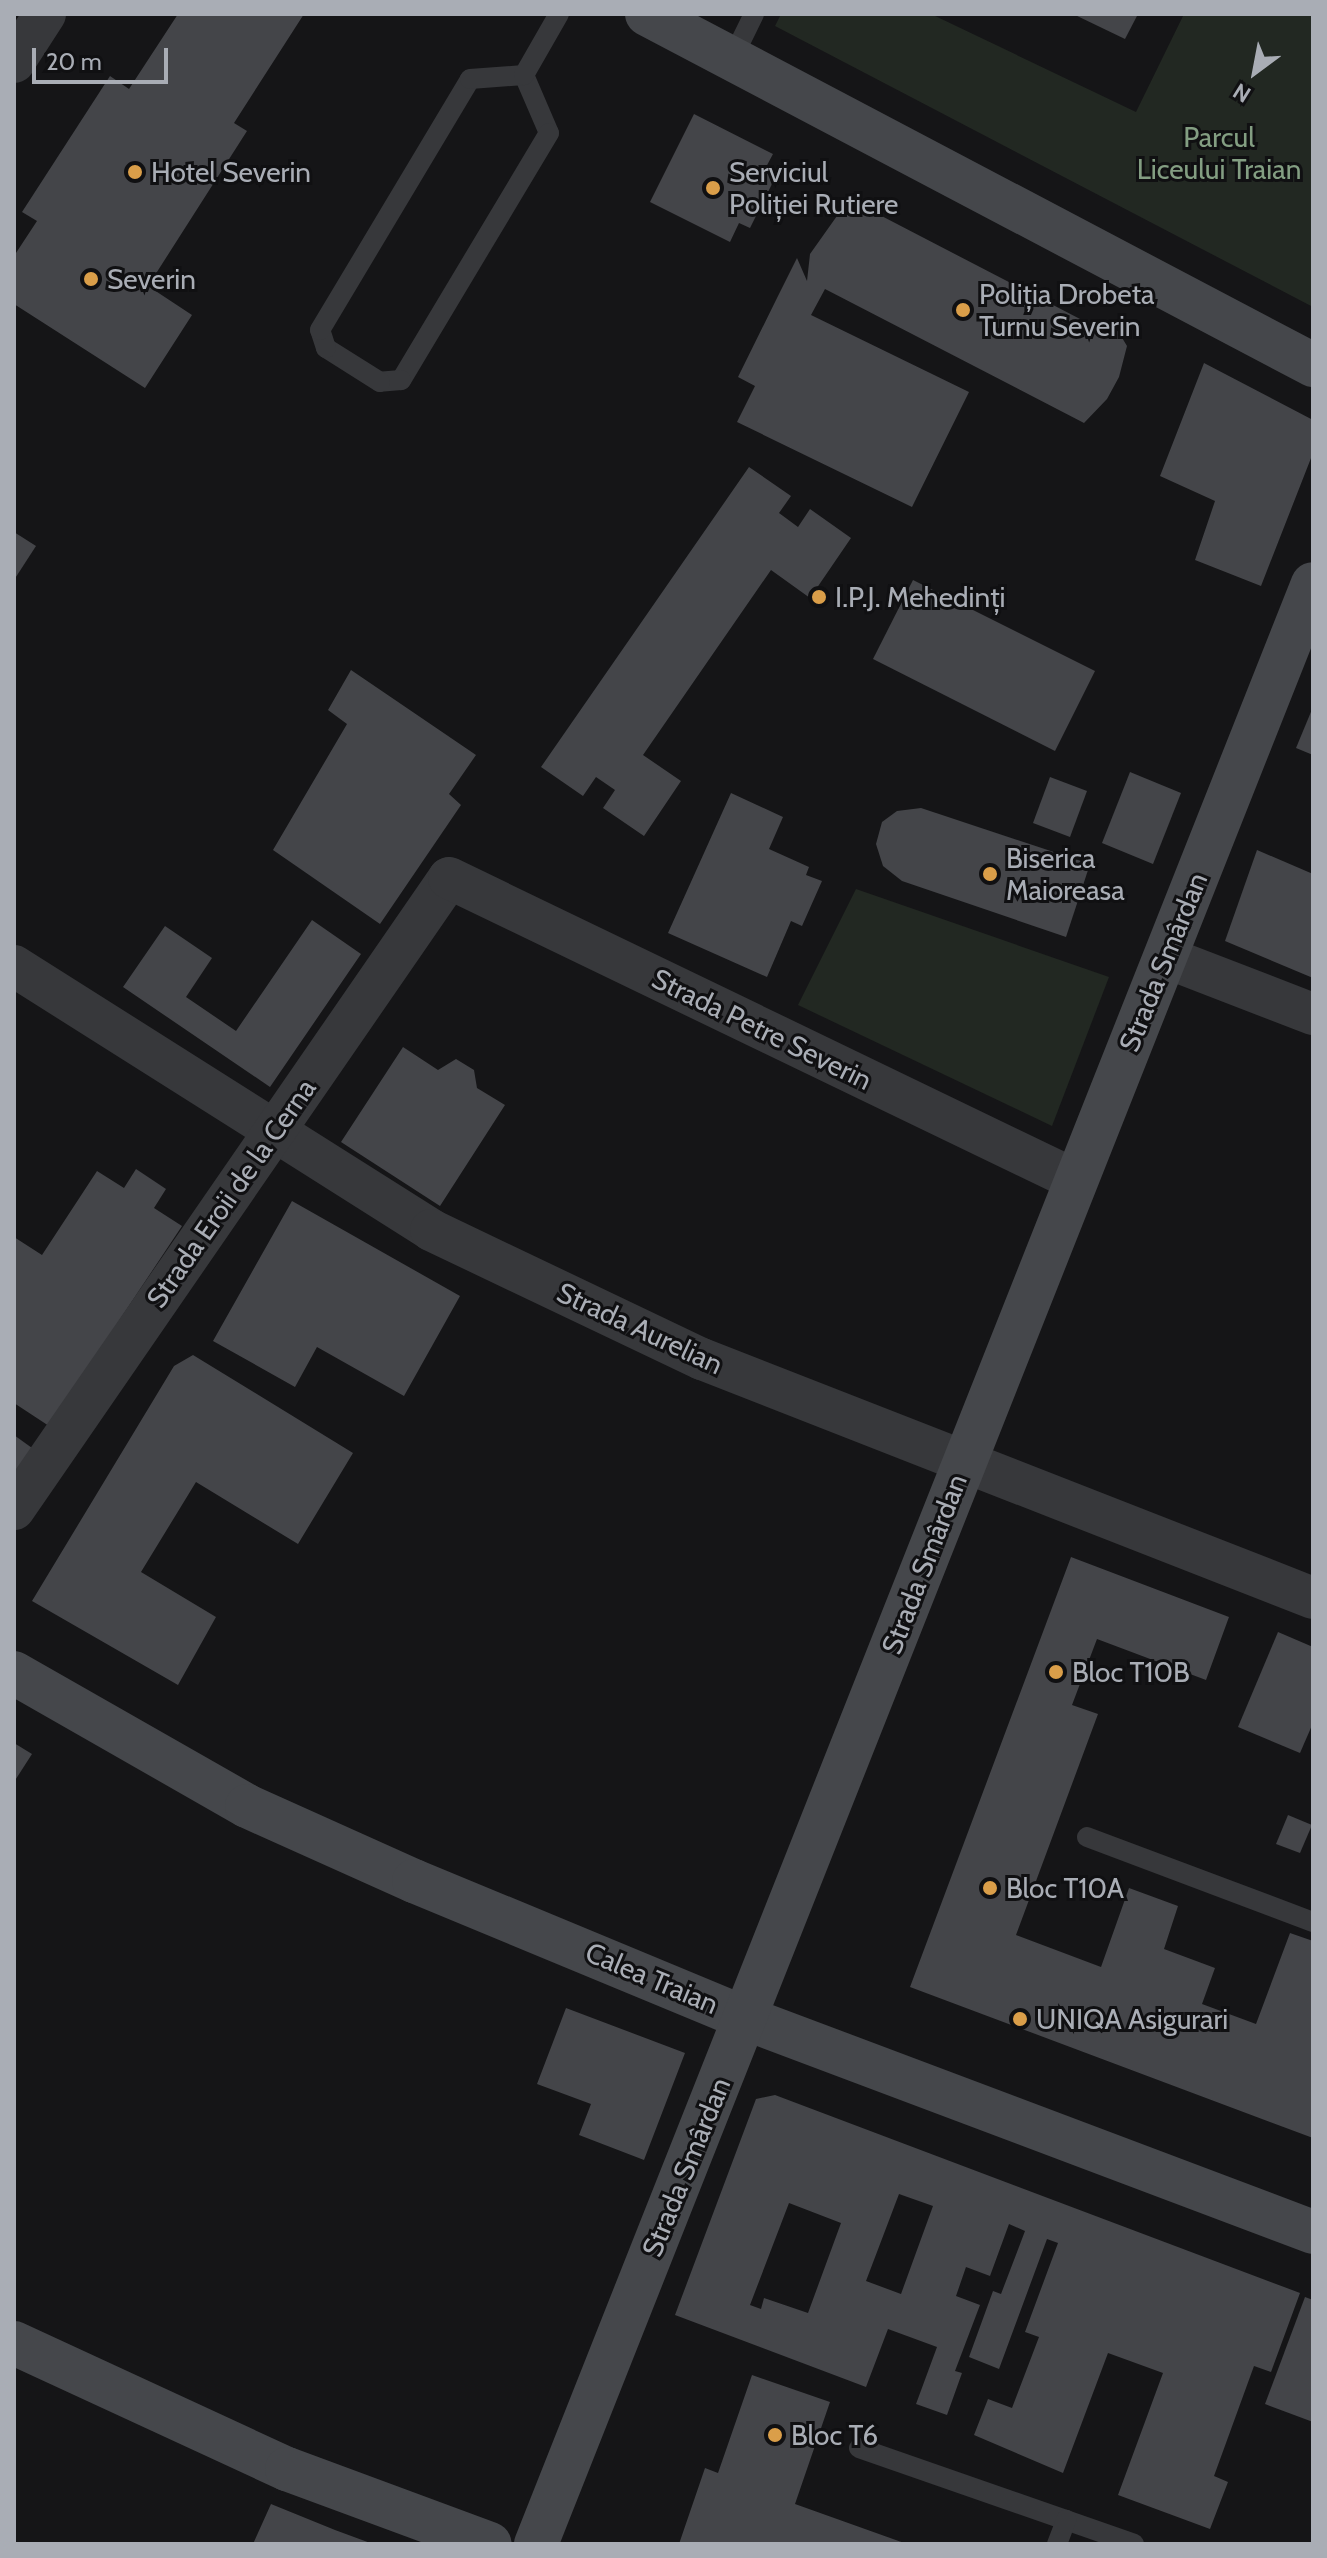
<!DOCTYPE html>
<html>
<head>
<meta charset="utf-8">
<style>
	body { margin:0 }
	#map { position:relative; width:1327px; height:2558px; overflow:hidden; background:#151517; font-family:Cabin,sans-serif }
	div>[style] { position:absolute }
	.green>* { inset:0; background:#222822 }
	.building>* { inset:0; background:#444549 }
	.lane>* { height:20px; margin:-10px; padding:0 10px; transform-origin:10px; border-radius:10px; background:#37383b }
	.street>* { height:42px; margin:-21px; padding:0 21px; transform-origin:21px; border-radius:21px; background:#37383b }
	.secondary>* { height:44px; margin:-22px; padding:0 22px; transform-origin:22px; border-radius:22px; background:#45474b }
	.dots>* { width:22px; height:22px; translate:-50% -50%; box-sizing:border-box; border:4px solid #101012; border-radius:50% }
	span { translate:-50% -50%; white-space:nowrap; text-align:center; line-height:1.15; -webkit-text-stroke:6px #101012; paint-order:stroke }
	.park-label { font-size:28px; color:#839e82 }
	.poi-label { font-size:28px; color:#a9adb5 }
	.left { translate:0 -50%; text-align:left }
	.street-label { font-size:28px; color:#a9adb5 }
	.frame { position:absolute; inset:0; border:16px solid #a9adb5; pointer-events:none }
	.north { position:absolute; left:1215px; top:32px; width:80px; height:80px; -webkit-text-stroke:6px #101012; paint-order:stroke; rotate:212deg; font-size:22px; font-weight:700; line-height:32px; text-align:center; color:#a9adb5 }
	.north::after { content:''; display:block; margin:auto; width:28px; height:36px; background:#a9adb5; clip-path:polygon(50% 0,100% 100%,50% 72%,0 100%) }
	.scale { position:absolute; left:32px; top:48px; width:136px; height:36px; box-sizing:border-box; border:4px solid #a9adb5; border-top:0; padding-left:10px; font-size:24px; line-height:28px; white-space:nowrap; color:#a9adb5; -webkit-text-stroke:6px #101012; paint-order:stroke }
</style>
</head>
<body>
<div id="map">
	<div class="green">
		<div style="clip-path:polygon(781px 14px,931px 14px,1136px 112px,1184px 14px,1313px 14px,1313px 307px,775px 26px)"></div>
		<div style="clip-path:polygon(856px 889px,1109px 977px,1052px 1126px,798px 1005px)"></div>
	</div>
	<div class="building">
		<div style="clip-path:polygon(178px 14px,304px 14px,234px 123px,247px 131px,148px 286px,192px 315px,145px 388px,14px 304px,14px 256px,37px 221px,22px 212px,110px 76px,129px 89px)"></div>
		<div style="clip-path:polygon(1073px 14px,1138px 14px,1125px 39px)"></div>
		<div style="clip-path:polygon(694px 114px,773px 154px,765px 169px,777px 174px,750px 228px,739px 223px,730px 242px,650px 202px)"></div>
		<div style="clip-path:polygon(849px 199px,869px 200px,872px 211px,1107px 333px,1118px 331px,1127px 346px,1119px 377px,1107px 399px,1084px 423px,825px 289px,811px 315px,969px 392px,912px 507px,737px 422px,755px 386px,738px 377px,777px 298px,797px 258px,807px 281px,810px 254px)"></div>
		<div style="clip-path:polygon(1204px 363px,1313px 420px,1313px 453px,1261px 586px,1195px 560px,1215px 501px,1160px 476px)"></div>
		<div style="clip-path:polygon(749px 467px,791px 496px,779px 513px,798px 527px,810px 509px,851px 538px,810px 598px,771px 570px,643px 755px,681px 781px,644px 836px,603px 808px,615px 790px,596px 777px,583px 796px,541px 767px)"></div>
		<div style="clip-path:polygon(14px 532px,36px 546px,14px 580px)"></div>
		<div style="clip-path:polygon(913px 580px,1095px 671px,1055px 751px,873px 659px)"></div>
		<div style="clip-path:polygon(351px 670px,476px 755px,449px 794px,461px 805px,380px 924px,273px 850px,347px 724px,328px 710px)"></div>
		<div style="clip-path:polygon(1313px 707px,1313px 755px,1296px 748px)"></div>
		<div style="clip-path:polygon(1130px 772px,1181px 793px,1153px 864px,1102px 843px)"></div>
		<div style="clip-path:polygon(1050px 777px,1087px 791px,1070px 837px,1033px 823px)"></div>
		<div style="clip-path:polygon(731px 793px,783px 817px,769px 849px,809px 867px,806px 875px,822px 881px,802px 926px,791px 921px,767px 977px,668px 933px)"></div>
		<div style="clip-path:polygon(921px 808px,1090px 864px,1066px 937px,902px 881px,883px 866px,876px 844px,882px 822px,897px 811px)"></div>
		<div style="clip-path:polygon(1257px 850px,1313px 874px,1313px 978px,1225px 941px)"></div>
		<div style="clip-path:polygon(312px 920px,361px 954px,270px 1087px,123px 987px,165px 926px,212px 958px,186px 997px,236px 1031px)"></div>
		<div style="clip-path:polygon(403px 1047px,438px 1070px,456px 1059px,474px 1070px,477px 1088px,505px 1105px,440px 1206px,341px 1142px)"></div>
		<div style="clip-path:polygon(136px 1169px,166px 1189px,154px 1208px,182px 1226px,49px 1426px,14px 1403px,14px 1237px,42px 1255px,97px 1171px,124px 1188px)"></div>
		<div style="clip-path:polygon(292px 1201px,460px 1296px,404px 1396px,317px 1347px,295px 1387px,213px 1341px)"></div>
		<div style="clip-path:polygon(193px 1355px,353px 1453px,298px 1544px,196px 1482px,141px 1572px,216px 1617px,178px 1685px,32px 1601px,174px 1366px)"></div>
		<div style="clip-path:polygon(14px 1435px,32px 1448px,14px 1474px)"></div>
		<div style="clip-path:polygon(1071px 1557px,1229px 1617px,1206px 1680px,1097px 1639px,1072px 1705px,1098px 1714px,1016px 1935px,1101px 1967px,1129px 1888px,1178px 1906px,1164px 1949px,1215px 1968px,1202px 2004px,1256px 2024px,1290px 1933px,1313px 1941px,1313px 2138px,910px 1987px)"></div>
		<div style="clip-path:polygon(1278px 1632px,1313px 1647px,1313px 1723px,1300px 1753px,1238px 1727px)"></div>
		<div style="clip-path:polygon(14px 1743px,32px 1754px,14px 1782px)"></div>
		<div style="clip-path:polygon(1288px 1815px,1312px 1825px,1300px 1853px,1276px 1844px)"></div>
		<div style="clip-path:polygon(566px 2008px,685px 2053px,644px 2160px,579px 2135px,591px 2104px,537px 2084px)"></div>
		<div style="clip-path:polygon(evenodd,775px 2095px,1300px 2293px,1271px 2372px,1254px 2366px,1214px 2476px,1228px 2482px,1210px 2529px,1118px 2495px,1163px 2373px,1108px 2353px,1063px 2473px,974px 2435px,988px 2399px,1012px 2408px,1039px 2337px,1025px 2332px,1058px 2243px,1047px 2239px,999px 2369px,969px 2357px,993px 2291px,1001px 2294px,1025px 2231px,1009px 2224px,990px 2276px,966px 2267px,956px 2296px,980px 2305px,955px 2371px,962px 2373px,947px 2415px,916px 2404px,937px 2347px,888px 2329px,866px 2387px,675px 2315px,756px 2099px,775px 2095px,899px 2194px,933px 2206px,901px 2294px,866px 2281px,899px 2194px,775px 2095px,789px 2203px,841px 2223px,808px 2313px,764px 2298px,761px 2309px,750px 2305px,789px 2203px)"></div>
		<div style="clip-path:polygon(1305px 2297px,1313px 2300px,1313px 2422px,1265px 2404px)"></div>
		<div style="clip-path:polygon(752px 2375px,830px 2402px,795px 2504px,907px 2544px,679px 2544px,705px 2468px,718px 2473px)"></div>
		<div style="clip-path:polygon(271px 2504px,335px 2530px,373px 2544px,253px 2544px)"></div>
	</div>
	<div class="lane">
		<div style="left:732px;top:59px;width:50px;rotate:-63.9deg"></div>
		<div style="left:524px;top:75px;width:63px;rotate:66.7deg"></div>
		<div style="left:549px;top:133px;width:288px;rotate:120.9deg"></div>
		<div style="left:401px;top:380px;width:21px;rotate:175deg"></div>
		<div style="left:380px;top:382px;width:64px;rotate:-147.8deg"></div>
		<div style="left:326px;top:348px;width:19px;rotate:-108deg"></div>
		<div style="left:320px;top:330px;width:292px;rotate:-59.1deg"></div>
		<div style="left:470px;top:79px;width:54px;rotate:-4.2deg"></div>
		<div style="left:524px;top:75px;width:70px;rotate:-60.2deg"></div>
		<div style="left:1087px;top:1837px;width:241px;rotate:20.6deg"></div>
		<div style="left:859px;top:2448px;width:291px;rotate:19.2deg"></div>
		<div style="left:1057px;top:2544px;width:26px;rotate:-69deg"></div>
	</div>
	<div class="street">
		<div style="left:14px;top:62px;width:57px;rotate:-57.1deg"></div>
		<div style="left:1165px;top:957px;width:159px;rotate:21.1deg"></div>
		<div style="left:14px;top:966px;width:494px;rotate:32.3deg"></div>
		<div style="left:431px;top:1230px;width:300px;rotate:25.5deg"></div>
		<div style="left:702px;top:1359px;width:656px;rotate:21.36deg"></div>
		<div style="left:14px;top:1509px;width:766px;rotate:-55.42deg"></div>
		<div style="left:449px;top:878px;width:695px;rotate:25.75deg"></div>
	</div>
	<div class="secondary">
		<div style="left:647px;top:14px;width:753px;rotate:27.79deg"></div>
		<div style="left:14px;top:1673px;width:268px;rotate:29.7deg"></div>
		<div style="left:247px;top:1806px;width:183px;rotate:24.2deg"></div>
		<div style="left:414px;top:1881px;width:358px;rotate:22.5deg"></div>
		<div style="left:745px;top:2018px;width:607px;rotate:20.64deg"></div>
		<div style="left:14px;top:2343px;width:301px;rotate:24.8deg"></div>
		<div style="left:287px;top:2469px;width:216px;rotate:20.3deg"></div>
		<div style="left:536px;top:2544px;width:2108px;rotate:-68.38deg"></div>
	</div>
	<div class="dots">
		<div style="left:135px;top:172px;background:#da9e49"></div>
		<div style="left:713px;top:188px;background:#da9e49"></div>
		<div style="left:91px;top:279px;background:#da9e49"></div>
		<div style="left:963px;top:310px;background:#da9e49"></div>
		<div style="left:819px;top:597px;background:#da9e49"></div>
		<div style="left:990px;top:874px;background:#da9e49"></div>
		<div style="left:1056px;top:1672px;background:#da9e49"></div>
		<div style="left:990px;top:1888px;background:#da9e49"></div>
		<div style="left:1020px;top:2019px;background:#da9e49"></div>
		<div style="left:775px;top:2435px;background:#da9e49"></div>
	</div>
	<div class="park-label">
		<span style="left:1219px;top:153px">Parcul<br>Liceului Traian</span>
	</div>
	<div class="poi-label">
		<span class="left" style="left:151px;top:172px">Hotel Severin</span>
		<span class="left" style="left:729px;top:188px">Serviciul<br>Poliției Rutiere</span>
		<span class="left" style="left:107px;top:279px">Severin</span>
		<span class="left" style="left:979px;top:310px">Poliția Drobeta<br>Turnu Severin</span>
		<span class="left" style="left:835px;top:597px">I.P.J. Mehedinți</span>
		<span class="left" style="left:1006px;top:874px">Biserica<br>Maioreasa</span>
		<span class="left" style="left:1072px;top:1672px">Bloc T10B</span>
		<span class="left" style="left:1006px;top:1888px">Bloc T10A</span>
		<span class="left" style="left:1036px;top:2019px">UNIQA Asigurari</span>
		<span class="left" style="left:791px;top:2435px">Bloc T6</span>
	</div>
	<div class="street-label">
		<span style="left:1163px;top:962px;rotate:-68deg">Strada Smârdan</span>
		<span style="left:762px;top:1029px;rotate:26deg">Strada Petre Severin</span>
		<span style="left:231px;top:1193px;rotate:-55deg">Strada Eroii de la Cerna</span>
		<span style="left:640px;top:1328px;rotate:25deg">Strada Aurelian</span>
		<span style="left:924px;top:1564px;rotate:-69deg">Strada Smârdan</span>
		<span style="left:652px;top:1978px;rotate:23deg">Calea Traian</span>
		<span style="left:686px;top:2167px;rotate:-68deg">Strada Smârdan</span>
	</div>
	<div class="frame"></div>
	<div class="north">N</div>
	<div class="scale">20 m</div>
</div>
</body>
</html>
